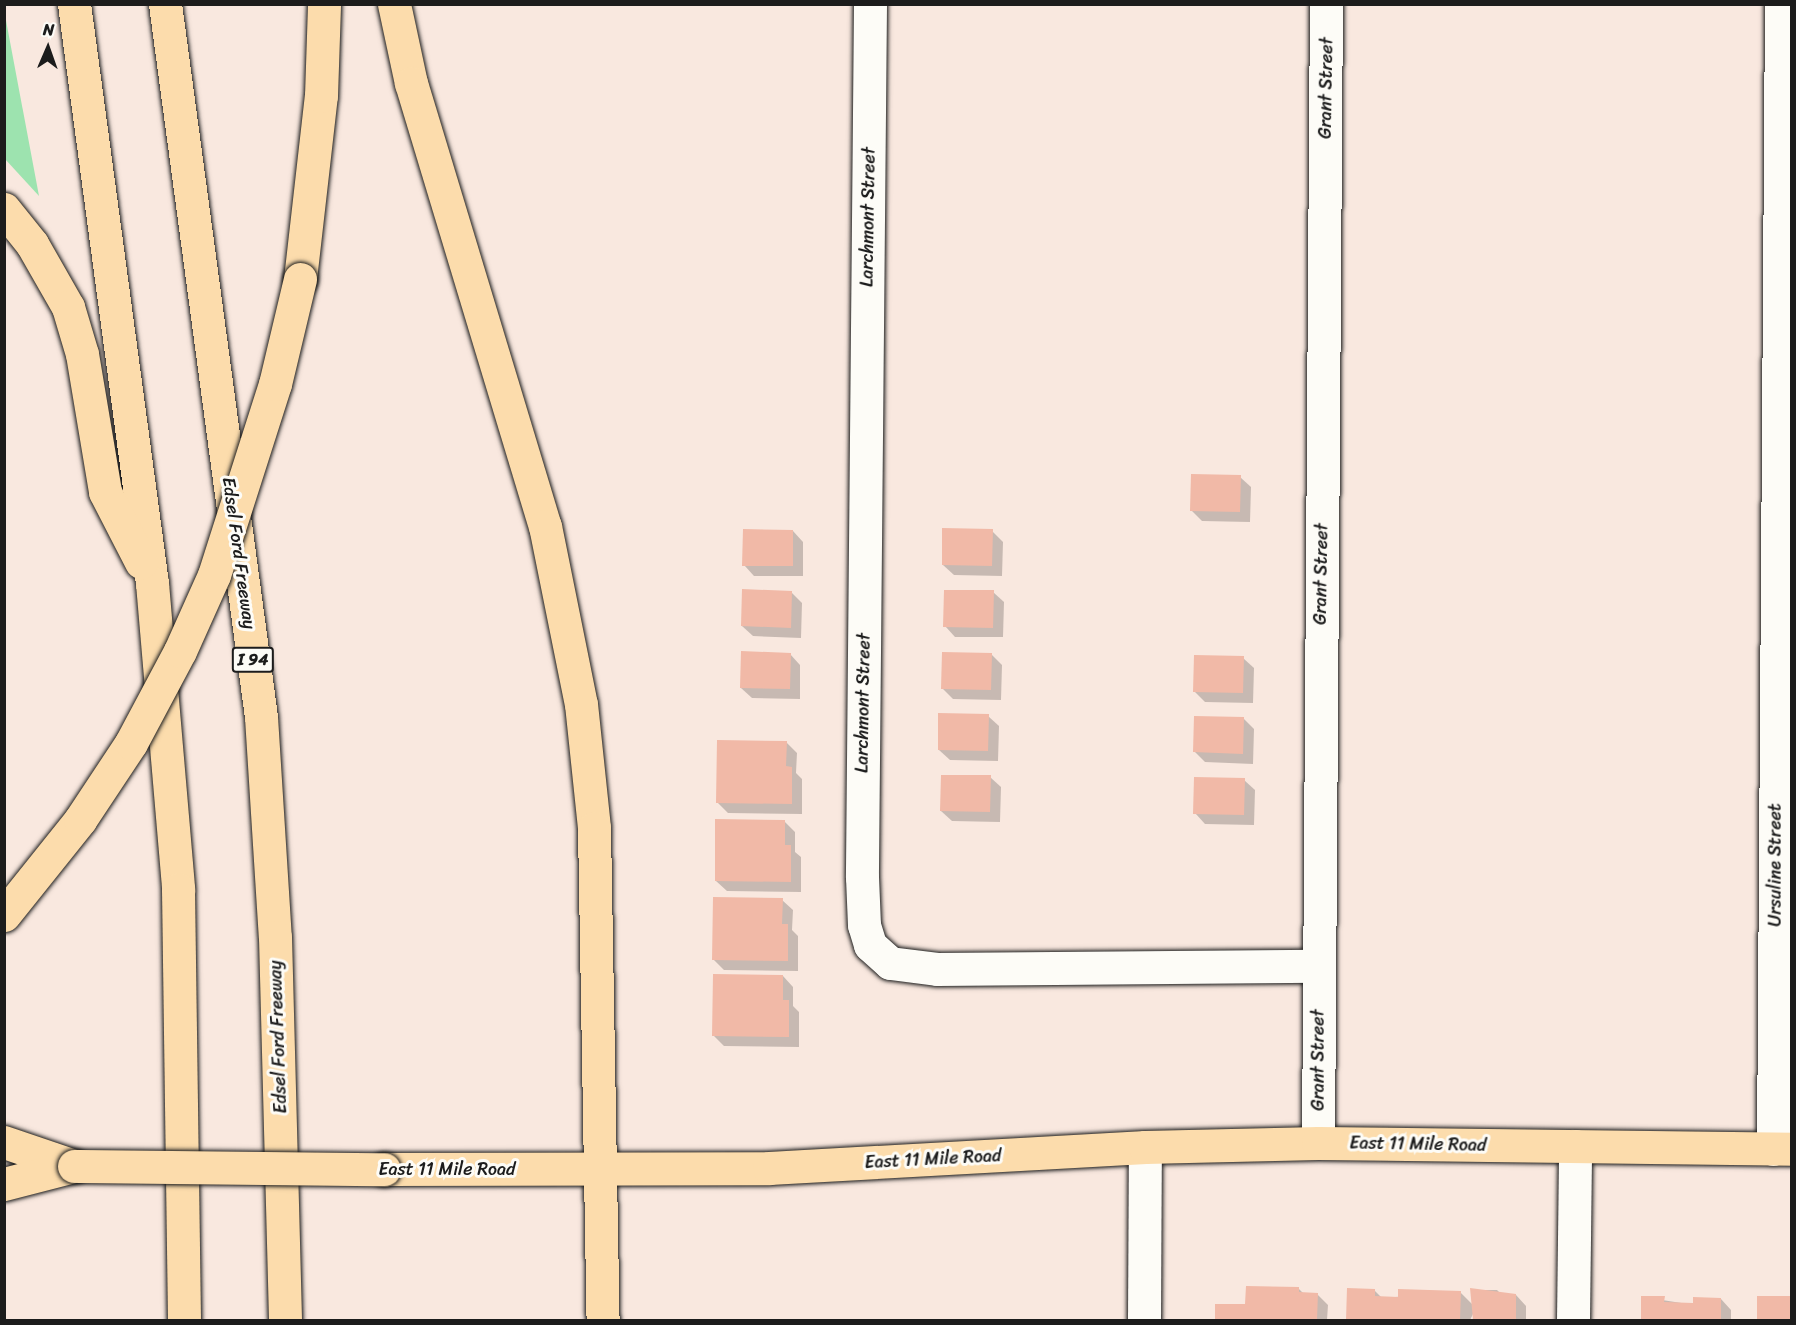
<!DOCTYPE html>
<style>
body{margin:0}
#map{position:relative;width:1796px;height:1325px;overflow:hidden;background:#f9e8df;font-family:Sriracha,sans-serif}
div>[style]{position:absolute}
.green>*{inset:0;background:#9de3af}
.shadow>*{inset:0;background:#0003}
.building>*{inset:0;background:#f1b9a7}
.roads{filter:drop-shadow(0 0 2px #1c1c1c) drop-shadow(0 0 2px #1c1c1c)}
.minor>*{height:33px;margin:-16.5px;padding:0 16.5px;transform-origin:16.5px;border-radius:16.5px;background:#fdfcf7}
.major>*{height:33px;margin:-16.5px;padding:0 16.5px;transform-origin:16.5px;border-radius:16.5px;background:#fcdcac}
.highway>*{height:33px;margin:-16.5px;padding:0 16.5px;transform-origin:16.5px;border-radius:16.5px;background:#fcdcac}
.bridges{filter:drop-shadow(0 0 2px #1c1c1c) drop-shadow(0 0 2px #1c1c1c)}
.major-bridge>*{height:33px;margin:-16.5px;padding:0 16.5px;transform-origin:16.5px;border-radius:16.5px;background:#fcdcac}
.highway-bridge>*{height:33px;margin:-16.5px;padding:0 16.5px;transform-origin:16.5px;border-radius:16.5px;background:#fcdcac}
span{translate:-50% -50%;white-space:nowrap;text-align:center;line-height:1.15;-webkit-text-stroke:6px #fdfcf7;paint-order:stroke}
.shield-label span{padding:2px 4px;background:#fdfcf7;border:2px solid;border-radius:4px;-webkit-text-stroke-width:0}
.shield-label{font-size:16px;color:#1c1c1c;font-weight:700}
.street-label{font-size:18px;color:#1c1c1c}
.frame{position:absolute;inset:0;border:6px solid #1c1c1c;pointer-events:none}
.north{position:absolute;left:18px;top:18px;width:60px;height:60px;-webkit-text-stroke:4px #fdfcf7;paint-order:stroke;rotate:2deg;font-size:16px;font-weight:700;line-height:24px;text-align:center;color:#1c1c1c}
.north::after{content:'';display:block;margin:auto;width:21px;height:27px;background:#1c1c1c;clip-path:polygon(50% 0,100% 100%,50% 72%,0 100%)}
</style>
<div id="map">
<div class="green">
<i style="clip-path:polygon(4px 15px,5px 15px,39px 196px,5px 159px)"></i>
</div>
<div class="shadow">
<i style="clip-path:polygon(1240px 477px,1251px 487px,1250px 522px,1202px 521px,1192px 511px)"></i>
<i style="clip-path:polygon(793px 531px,803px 542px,803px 576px,754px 576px,744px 565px)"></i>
<i style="clip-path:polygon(992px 531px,1003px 542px,1002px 576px,954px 575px,943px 565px)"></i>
<i style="clip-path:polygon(791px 592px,802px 603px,801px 638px,753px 636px,742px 626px)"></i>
<i style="clip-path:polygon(993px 592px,1004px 602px,1003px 637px,955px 637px,945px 626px)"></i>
<i style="clip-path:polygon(790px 654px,800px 665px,800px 699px,752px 698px,741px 688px)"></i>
<i style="clip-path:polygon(991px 654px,1002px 665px,1001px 700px,953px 699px,942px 688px)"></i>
<i style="clip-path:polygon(1243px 658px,1254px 668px,1253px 703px,1205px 702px,1194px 691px)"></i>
<i style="clip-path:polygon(988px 716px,999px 726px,998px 761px,950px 760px,939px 750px)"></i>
<i style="clip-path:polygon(1243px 718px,1254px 729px,1253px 764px,1205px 762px,1195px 752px)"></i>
<i style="clip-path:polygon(786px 742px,797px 753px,796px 773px,802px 779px,802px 814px,728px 813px,717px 802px)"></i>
<i style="clip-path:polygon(990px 777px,1001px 787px,1000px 822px,952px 821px,941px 811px)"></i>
<i style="clip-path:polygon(1244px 780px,1255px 790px,1254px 825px,1205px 824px,1195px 813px)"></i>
<i style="clip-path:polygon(784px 821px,795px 832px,795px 852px,801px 857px,801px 892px,727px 891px,716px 881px)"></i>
<i style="clip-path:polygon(782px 900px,793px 910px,792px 930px,798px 936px,798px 971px,724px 970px,713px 959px)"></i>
<i style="clip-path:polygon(783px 976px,793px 987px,793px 1006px,799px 1012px,799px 1047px,724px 1046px,714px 1036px)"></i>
<i style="clip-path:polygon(1298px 1288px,1304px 1294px,1317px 1294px,1328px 1305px,1327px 1320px,1216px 1320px,1217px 1305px,1247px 1306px)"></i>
<i style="clip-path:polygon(1348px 1290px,1374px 1290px,1382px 1298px,1460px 1292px,1472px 1304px,1472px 1290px,1497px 1290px,1502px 1295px,1516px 1295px,1526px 1306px,1526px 1320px,1473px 1320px,1473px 1314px,1470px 1320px,1348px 1320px)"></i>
<i style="clip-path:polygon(1643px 1297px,1694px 1305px,1721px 1299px,1731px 1310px,1731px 1320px,1642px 1320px)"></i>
</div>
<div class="building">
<i style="clip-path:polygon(1191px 474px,1241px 475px,1240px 512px,1190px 511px)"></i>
<i style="clip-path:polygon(942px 528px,993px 529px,992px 566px,942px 565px)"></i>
<i style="clip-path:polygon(743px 529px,793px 530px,793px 566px,742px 566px)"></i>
<i style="clip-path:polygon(742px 589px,792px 591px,791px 628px,741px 626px)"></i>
<i style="clip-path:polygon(944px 590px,994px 590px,993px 628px,943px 627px)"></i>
<i style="clip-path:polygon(741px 651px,791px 653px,790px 689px,740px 688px)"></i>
<i style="clip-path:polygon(942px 652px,992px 653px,991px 690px,941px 689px)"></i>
<i style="clip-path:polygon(1194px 655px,1244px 656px,1243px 693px,1193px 692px)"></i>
<i style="clip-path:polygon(938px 713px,989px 714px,988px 751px,938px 750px)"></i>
<i style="clip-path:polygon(1194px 716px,1244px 717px,1243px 754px,1193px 752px)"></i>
<i style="clip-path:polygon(717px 740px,787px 741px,786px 766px,792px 767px,792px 804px,716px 803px)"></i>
<i style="clip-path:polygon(941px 775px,991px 775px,990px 812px,940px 811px)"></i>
<i style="clip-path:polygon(1194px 777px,1245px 778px,1244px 815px,1193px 814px)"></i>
<i style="clip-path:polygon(715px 819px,785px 820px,785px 845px,791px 845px,791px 882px,715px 881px)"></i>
<i style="clip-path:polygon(713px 897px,783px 898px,782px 924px,788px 924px,788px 961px,712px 960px)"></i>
<i style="clip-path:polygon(713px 974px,783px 975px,783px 1000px,789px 1000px,789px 1037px,712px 1036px)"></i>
<i style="clip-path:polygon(1246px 1286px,1299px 1287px,1299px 1292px,1318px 1293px,1317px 1320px,1215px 1320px,1215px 1304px,1245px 1304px)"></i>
<i style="clip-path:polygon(1347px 1288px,1375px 1289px,1375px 1296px,1398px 1297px,1398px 1289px,1461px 1291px,1460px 1320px,1346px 1320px)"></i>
<i style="clip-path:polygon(1470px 1288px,1516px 1294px,1516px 1320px,1473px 1320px)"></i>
<i style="clip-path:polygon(1641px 1296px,1665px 1296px,1664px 1302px,1693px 1303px,1693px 1297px,1721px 1298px,1721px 1320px,1641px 1320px)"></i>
<i style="clip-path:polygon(1757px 1296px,1792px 1296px,1792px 1320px,1757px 1320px)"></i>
</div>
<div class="roads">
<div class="minor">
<i style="left:870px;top:4px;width:873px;rotate:90.53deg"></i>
<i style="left:862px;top:877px;width:48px;rotate:87.6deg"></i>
<i style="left:864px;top:925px;width:21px;rotate:73deg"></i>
<i style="left:870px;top:945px;width:27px;rotate:42deg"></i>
<i style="left:890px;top:963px;width:47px;rotate:7.3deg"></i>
<i style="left:937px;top:969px;width:381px;rotate:-0.5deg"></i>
<i style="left:1318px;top:1143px;width:1139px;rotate:-89.6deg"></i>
<i style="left:1773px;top:1149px;width:1145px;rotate:-89.6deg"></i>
<i style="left:1144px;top:1320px;width:173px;rotate:-89.7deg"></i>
<i style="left:1573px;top:1320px;width:174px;rotate:-89.3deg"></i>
</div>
<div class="major">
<i style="left:4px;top:1142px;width:74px;rotate:18.9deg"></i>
<i style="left:384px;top:1169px;width:385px;rotate:-0.1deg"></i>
<i style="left:769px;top:1168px;width:377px;rotate:-3.2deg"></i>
<i style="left:1145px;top:1147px;width:173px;rotate:-1.3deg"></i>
<i style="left:1318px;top:1143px;width:474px;rotate:0.7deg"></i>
<i style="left:4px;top:1184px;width:72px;rotate:-14.4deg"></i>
</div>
<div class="highway">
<i style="left:74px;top:4px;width:584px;rotate:82.33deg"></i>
<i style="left:152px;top:583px;width:307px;rotate:85.1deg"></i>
<i style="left:178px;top:889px;width:431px;rotate:89.2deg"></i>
<i style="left:165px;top:4px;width:719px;rotate:82.33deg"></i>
<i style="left:261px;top:717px;width:220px;rotate:86.4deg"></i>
<i style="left:275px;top:937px;width:383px;rotate:88.5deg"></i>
<i style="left:394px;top:4px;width:81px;rotate:77.9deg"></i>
<i style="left:411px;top:83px;width:463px;rotate:73.2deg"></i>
<i style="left:545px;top:526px;width:182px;rotate:78.6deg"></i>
<i style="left:581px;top:704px;width:125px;rotate:84deg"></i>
<i style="left:594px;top:828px;width:492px;rotate:89deg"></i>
<i style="left:4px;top:209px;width:45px;rotate:51.3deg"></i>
<i style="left:32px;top:244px;width:73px;rotate:60.3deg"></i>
<i style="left:68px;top:307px;width:49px;rotate:73.4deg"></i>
<i style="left:82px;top:354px;width:140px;rotate:80.5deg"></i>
<i style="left:105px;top:492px;width:79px;rotate:62.8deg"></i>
<i style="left:300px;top:279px;width:184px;rotate:-83.5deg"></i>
<i style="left:321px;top:96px;width:92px;rotate:-88.1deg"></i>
</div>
</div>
<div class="bridges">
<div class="major-bridge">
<i style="left:74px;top:1166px;width:310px;rotate:0.6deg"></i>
</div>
<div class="highway-bridge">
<i style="left:4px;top:915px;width:122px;rotate:-51.3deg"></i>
<i style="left:80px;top:820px;width:92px;rotate:-56.5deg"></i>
<i style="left:131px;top:743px;width:104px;rotate:-62deg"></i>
<i style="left:180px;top:651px;width:83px;rotate:-65.9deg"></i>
<i style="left:214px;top:575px;width:201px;rotate:-72.3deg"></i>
<i style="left:275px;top:384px;width:108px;rotate:-76.6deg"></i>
</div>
</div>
<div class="shield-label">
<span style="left:253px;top:660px">I 94</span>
</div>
<div class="street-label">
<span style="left:1326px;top:88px;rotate:-89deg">Grant Street</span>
<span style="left:868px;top:217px;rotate:-89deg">Larchmont Street</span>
<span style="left:239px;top:553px;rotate:82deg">Edsel Ford Freeway</span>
<span style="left:1321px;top:574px;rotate:-89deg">Grant Street</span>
<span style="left:863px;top:703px;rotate:-89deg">Larchmont Street</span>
<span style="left:1775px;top:865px;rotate:-90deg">Ursuline Street</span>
<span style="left:278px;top:1037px;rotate:-92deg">Edsel Ford Freeway</span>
<span style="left:1318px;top:1060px;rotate:-90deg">Grant Street</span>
<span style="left:1418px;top:1144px;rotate:1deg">East 11 Mile Road</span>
<span style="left:933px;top:1159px;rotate:-3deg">East 11 Mile Road</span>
<span style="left:447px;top:1169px">East 11 Mile Road</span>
</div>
<div class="frame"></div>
<div class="north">N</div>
</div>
